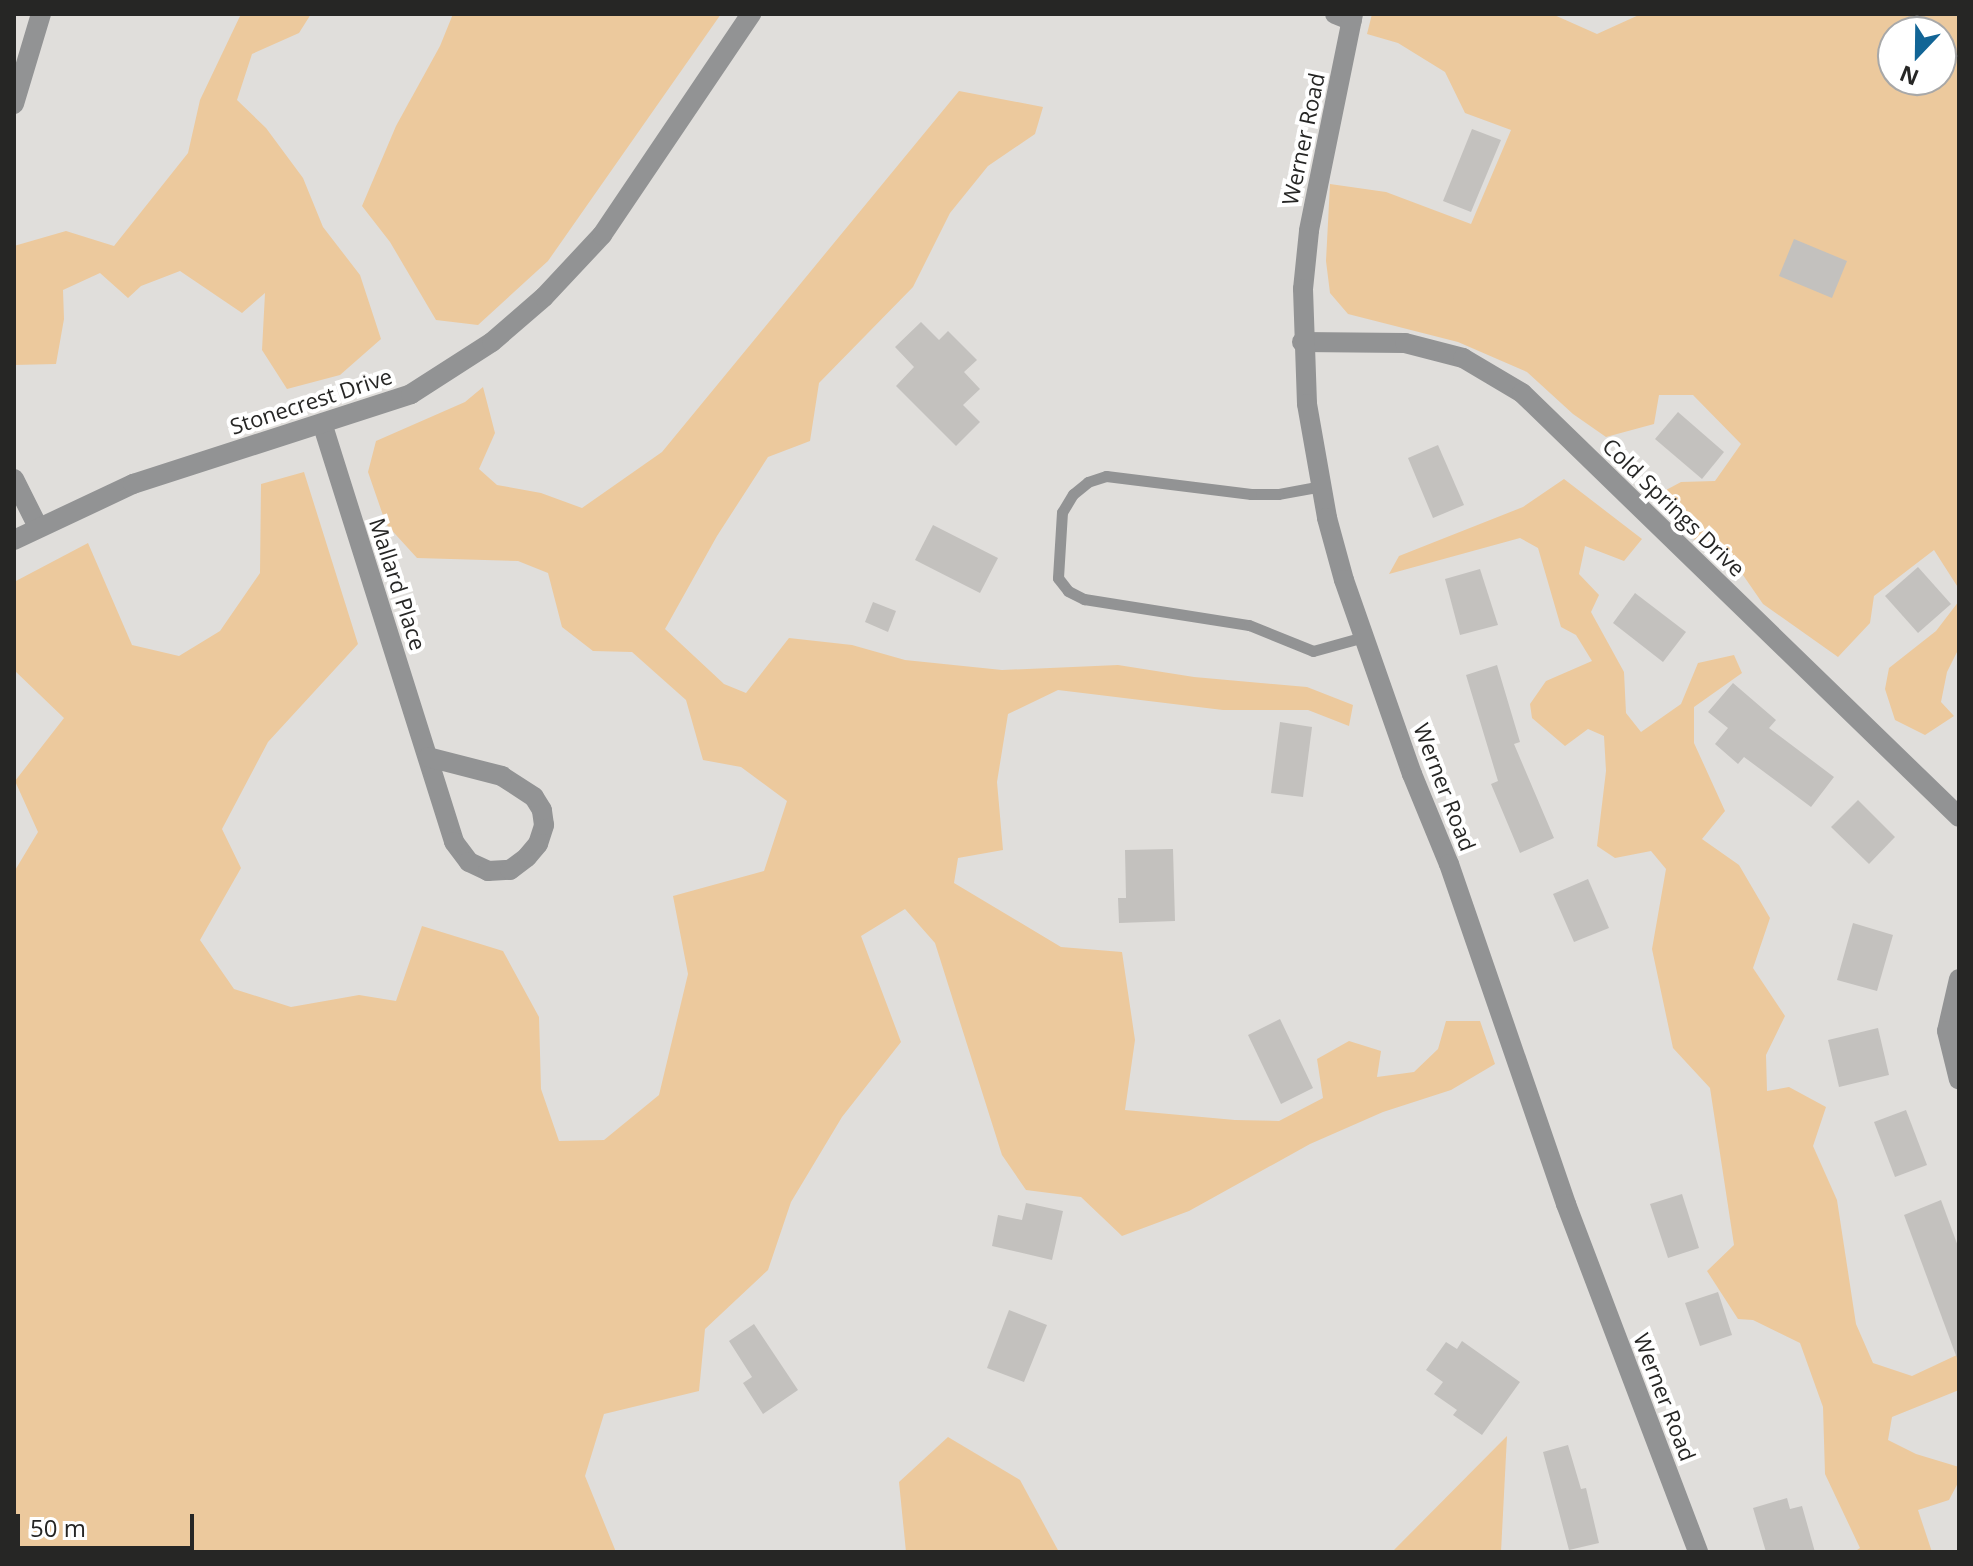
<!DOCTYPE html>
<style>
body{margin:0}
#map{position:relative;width:1973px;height:1566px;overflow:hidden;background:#e0dedb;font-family:"Open Sans",sans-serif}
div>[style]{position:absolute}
.green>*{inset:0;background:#ecc99d}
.building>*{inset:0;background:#c3c1be}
.service>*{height:11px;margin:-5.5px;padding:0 5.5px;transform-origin:5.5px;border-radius:5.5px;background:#929394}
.minor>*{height:20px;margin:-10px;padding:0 10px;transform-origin:10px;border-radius:10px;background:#929394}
.tertiary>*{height:20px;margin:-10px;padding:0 10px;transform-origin:10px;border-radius:10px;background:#929394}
span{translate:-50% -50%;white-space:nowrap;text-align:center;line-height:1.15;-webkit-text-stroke:8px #fff;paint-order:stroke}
.street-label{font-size:22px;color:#262625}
.frame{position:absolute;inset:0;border:16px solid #262625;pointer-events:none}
.north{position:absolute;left:1877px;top:16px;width:80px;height:80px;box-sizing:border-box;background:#fff;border:2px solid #a8a8a8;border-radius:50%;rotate:202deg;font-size:22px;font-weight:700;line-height:32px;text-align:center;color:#262625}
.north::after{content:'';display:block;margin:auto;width:28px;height:36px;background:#126596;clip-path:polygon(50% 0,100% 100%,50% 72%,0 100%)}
.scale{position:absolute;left:16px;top:1514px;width:178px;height:36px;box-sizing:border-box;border:4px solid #262625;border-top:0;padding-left:10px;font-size:24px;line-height:28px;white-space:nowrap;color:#262625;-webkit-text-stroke:6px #fff;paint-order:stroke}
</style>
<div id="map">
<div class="green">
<i style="clip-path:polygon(241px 14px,311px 14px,299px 33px,252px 54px,237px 100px,266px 128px,303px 178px,323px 227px,360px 275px,381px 339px,340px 375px,287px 389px,262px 350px,265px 293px,242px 313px,180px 271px,141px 286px,128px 298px,100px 273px,63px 290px,64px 319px,56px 364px,14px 365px,14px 246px,66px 231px,114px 246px,188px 153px,200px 100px)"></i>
<i style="clip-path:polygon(453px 14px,721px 14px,548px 261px,478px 325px,436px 320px,390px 242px,362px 206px,396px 126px,440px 46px)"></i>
<i style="clip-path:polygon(evenodd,1372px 14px,1552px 14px,1597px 34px,1641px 14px,1959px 14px,1959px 589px,1934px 550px,1874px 596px,1870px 623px,1838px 657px,1763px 604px,1734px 562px,1683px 533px,1653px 497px,1681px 482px,1715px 481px,1741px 444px,1693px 395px,1659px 395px,1654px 424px,1606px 437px,1573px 414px,1527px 372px,1458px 342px,1348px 314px,1330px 293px,1326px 261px,1330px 184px,1386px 192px,1471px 224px,1511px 130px,1465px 113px,1445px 72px,1398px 43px,1367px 34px,1372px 14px,1893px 32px,1941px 32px,1941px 80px,1893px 80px,1893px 32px)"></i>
<i style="clip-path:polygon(959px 91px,1043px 107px,1035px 134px,988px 166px,950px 213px,913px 287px,819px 383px,810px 441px,768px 457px,717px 536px,665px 629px,724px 684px,746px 693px,789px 638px,852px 645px,905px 660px,1002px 670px,1118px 665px,1194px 677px,1307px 687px,1353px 705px,1349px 726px,1308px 710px,1223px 710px,1058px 690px,1008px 714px,997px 782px,1003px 850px,958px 858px,954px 883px,1061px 947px,1122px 952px,1135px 1040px,1125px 1110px,1235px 1120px,1279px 1121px,1323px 1098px,1317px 1059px,1349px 1041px,1381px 1051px,1377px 1077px,1414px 1072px,1438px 1049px,1446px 1021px,1480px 1021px,1495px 1064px,1451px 1090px,1383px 1112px,1310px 1144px,1189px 1211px,1122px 1236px,1081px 1197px,1026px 1190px,1002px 1155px,935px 943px,905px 909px,861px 936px,901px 1042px,842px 1117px,791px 1202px,768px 1270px,705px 1329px,699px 1391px,604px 1414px,585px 1476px,616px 1552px,14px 1552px,14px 872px,38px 832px,15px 781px,64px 718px,14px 670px,14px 582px,88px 543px,132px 645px,179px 656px,220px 631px,260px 573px,261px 484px,304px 472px,358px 644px,268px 742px,222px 829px,241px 868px,200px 940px,234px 989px,291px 1007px,359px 995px,396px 1001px,422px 926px,503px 951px,539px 1017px,541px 1089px,559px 1141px,604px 1140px,659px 1095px,688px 974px,673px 896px,764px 871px,787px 801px,741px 767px,703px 760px,686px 700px,632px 652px,593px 651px,562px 627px,548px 573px,518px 561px,417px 558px,386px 524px,368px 472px,376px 441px,465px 402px,483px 387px,495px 433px,479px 469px,497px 485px,541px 493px,582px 508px,662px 452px)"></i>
<i style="clip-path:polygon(1564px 479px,1642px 539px,1624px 561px,1585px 546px,1579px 574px,1599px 595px,1591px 612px,1624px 672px,1626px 713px,1641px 732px,1681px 704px,1698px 663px,1734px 655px,1742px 673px,1694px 707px,1694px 743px,1725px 811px,1702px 839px,1739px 865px,1770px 918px,1753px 968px,1785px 1016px,1766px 1055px,1767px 1091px,1789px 1087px,1826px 1107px,1813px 1146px,1837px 1200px,1856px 1324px,1873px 1363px,1912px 1376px,1959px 1354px,1959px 1390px,1892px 1417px,1888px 1440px,1916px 1454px,1959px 1467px,1959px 1481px,1949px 1500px,1918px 1510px,1932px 1552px,1854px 1552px,1860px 1548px,1825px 1474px,1823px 1407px,1800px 1343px,1753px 1320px,1738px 1319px,1707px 1271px,1734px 1245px,1710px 1088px,1673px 1048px,1652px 949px,1666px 869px,1651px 851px,1615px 858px,1597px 846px,1606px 771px,1604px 736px,1588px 729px,1565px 746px,1532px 718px,1530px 704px,1546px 681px,1592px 661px,1576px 635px,1561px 627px,1538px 548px,1520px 538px,1389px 574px,1399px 556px,1523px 507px)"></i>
<i style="clip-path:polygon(1959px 601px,1959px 648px,1947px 672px,1941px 702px,1954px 716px,1925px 735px,1895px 720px,1885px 689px,1889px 668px,1936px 631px)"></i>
<i style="clip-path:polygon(1507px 1436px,1501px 1552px,1392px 1552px)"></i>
<i style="clip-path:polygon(948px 1437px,1020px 1480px,1059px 1552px,906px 1552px,899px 1482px)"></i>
</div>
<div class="building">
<i style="clip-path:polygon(1472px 129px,1501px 140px,1471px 212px,1443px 201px)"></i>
<i style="clip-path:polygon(1794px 239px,1847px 261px,1832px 298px,1779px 276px)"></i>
<i style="clip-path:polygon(921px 322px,939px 340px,948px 331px,977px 360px,964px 372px,980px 389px,963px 405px,980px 422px,956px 446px,896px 386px,914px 367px,895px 347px)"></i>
<i style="clip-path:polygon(1678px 412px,1724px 452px,1702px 479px,1655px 439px)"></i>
<i style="clip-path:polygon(1438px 445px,1464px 505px,1433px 518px,1408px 458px)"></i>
<i style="clip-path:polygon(933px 525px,998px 558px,980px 593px,915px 560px)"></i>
<i style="clip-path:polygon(1918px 567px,1951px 604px,1918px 633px,1885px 596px)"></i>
<i style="clip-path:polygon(1480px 569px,1498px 625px,1460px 635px,1445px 579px)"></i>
<i style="clip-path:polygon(1635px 593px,1686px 632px,1663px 662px,1613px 623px)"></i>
<i style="clip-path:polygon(873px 602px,896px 611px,888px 632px,865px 622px)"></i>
<i style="clip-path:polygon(1497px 665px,1520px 742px,1514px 744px,1554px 838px,1520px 853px,1491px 784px,1498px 781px,1466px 675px)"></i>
<i style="clip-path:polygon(1733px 683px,1776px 720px,1769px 728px,1834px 777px,1811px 807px,1744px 757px,1738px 764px,1715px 744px,1728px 728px,1708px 712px)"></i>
<i style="clip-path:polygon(1280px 722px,1312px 727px,1303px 797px,1271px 793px)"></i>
<i style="clip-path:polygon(1858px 800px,1895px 837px,1869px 864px,1831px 827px)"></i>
<i style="clip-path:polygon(1173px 849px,1175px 921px,1119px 923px,1118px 898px,1126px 898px,1125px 850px)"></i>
<i style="clip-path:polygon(1588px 879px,1609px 928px,1574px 942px,1553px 894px)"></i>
<i style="clip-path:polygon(1853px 923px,1893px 935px,1877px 991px,1837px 980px)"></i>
<i style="clip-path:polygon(1280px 1019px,1313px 1088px,1281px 1104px,1248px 1035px)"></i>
<i style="clip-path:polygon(1878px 1028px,1889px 1075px,1839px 1087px,1828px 1040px)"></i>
<i style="clip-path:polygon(1906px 1110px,1927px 1165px,1895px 1177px,1874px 1122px)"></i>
<i style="clip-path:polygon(1682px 1194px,1699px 1248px,1668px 1258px,1650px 1204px)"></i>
<i style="clip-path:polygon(1941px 1200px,1959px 1249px,1958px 1361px,1904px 1215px)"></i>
<i style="clip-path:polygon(1026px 1203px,1063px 1211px,1052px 1260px,992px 1246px,998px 1215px,1022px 1220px)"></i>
<i style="clip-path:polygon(1718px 1292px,1732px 1335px,1700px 1346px,1685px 1303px)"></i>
<i style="clip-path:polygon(1009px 1310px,1047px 1325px,1024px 1382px,987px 1368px)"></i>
<i style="clip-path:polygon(754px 1324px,798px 1390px,763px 1414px,743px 1383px,752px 1377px,729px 1341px)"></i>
<i style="clip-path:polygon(1462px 1341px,1520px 1382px,1482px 1435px,1453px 1415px,1457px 1410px,1434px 1394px,1443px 1382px,1426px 1370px,1446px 1342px,1457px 1349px)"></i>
<i style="clip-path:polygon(1568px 1445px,1581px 1489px,1586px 1488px,1599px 1543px,1569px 1550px,1543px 1452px)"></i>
<i style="clip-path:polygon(1787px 1498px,1790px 1509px,1802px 1506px,1815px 1552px,1766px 1552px,1753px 1508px)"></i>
</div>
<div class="service">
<i style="left:1322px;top:486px;width:45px;rotate:169.7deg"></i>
<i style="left:1278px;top:494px;width:27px;rotate:180deg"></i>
<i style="left:1251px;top:494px;width:146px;rotate:-172.9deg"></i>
<i style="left:1106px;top:476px;width:19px;rotate:162deg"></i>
<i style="left:1088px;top:482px;width:19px;rotate:141deg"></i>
<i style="left:1073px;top:494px;width:21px;rotate:121deg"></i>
<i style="left:1062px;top:512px;width:66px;rotate:93.5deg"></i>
<i style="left:1058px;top:578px;width:16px;rotate:52deg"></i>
<i style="left:1068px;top:591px;width:18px;rotate:27deg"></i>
<i style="left:1084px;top:599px;width:167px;rotate:9deg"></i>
<i style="left:1249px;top:625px;width:69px;rotate:22.1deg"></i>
<i style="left:1313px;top:651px;width:53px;rotate:-15.4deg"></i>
</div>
<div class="minor">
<i style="left:1335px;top:14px;width:18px;rotate:22deg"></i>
<i style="left:14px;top:104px;width:94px;rotate:-73.3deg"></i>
<i style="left:1302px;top:342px;width:103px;rotate:0.6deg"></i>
<i style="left:1405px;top:343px;width:60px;rotate:14.5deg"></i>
<i style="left:1463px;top:358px;width:69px;rotate:30.7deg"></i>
<i style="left:1522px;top:393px;width:609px;rotate:44.13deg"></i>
<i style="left:323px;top:426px;width:436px;rotate:72.5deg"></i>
<i style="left:454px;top:842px;width:25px;rotate:53deg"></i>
<i style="left:469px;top:862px;width:21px;rotate:25deg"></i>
<i style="left:488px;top:871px;width:22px;rotate:-3deg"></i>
<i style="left:510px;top:870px;width:21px;rotate:-37deg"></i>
<i style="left:527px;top:857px;width:17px;rotate:-50deg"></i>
<i style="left:538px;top:844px;width:20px;rotate:-72deg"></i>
<i style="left:544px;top:825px;width:15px;rotate:-98deg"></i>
<i style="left:542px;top:810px;width:15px;rotate:-122deg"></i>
<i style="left:534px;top:797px;width:38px;rotate:-147deg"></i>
<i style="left:502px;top:776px;width:76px;rotate:-165.6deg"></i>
<i style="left:14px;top:479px;width:54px;rotate:63.4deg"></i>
<i style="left:14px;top:540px;width:132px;rotate:-25.2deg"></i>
<i style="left:133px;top:484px;width:292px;rotate:-17.9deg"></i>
<i style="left:411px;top:394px;width:96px;rotate:-32.7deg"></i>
<i style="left:492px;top:342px;width:69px;rotate:-40.9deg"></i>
<i style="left:544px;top:297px;width:85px;rotate:-46.9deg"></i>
<i style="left:602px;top:235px;width:267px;rotate:-56deg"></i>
<i style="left:1959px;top:979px;width:53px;rotate:103deg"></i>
<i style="left:1947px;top:1031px;width:50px;rotate:76.2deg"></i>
</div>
<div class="tertiary">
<i style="left:1353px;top:14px;width:221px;rotate:101.5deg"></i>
<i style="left:1309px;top:231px;width:58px;rotate:95.9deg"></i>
<i style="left:1303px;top:289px;width:115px;rotate:88deg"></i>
<i style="left:1307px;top:404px;width:116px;rotate:80deg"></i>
<i style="left:1327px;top:518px;width:64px;rotate:74.7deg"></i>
<i style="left:1344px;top:580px;width:206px;rotate:70.7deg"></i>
<i style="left:1412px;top:774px;width:97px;rotate:67.7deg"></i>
<i style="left:1449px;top:864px;width:360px;rotate:71deg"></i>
<i style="left:1566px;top:1204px;width:372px;rotate:69.2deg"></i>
</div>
<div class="street-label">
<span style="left:1303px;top:139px;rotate:-78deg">Werner Road</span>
<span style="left:311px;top:401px;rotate:-18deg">Stonecrest Drive</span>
<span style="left:1674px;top:507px;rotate:44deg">Cold Springs Drive</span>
<span style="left:398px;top:584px;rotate:72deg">Mallard Place</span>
<span style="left:1445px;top:787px;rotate:69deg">Werner Road</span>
<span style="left:1665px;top:1397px;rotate:69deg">Werner Road</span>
</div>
<div class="frame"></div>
<div class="north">N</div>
<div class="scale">50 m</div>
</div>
